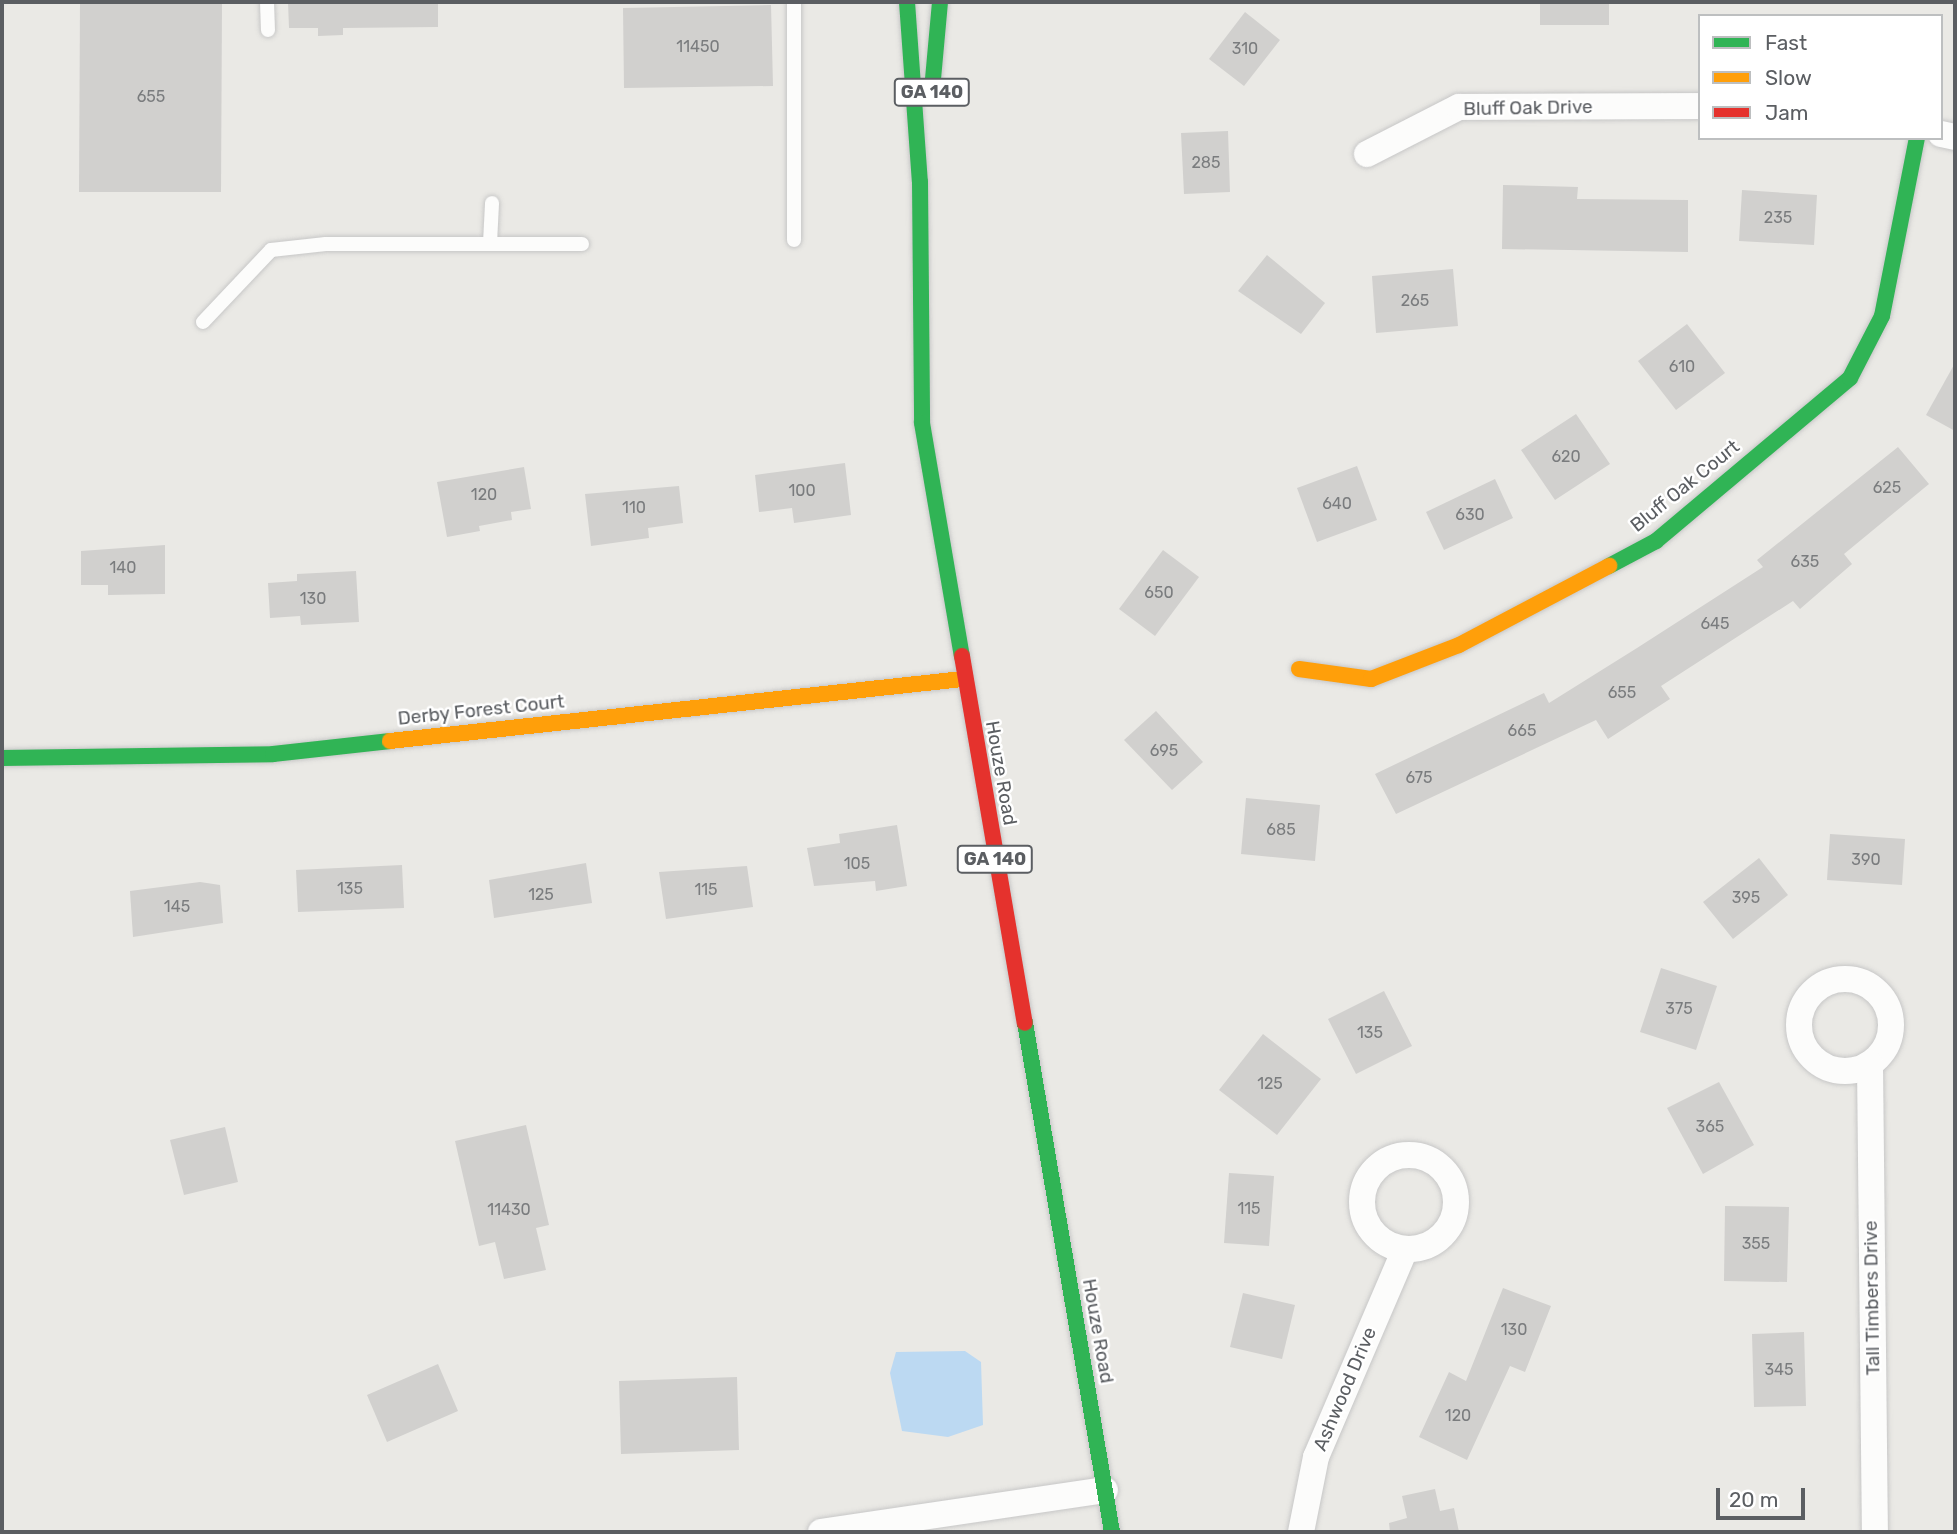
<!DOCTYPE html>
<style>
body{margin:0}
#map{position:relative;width:1957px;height:1534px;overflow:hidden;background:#eae9e5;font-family:Rubik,sans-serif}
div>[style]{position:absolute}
.water>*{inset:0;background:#bcd9f2}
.building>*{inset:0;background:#d1d0ce}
.roads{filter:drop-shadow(0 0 2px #c7c7c7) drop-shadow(0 0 2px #c7c7c7)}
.lane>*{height:14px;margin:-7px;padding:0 7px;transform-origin:7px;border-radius:7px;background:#fcfcfb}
.street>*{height:26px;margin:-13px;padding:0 13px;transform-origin:13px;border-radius:13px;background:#fcfcfb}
.street>.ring{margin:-13px;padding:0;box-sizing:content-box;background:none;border:26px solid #fcfcfb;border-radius:50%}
.fast>*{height:16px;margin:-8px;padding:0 8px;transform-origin:8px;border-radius:8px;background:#30b455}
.slow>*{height:16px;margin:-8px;padding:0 8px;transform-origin:8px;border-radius:8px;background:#ff9f0a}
.jam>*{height:16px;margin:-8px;padding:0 8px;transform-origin:8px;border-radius:8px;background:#e5322d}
span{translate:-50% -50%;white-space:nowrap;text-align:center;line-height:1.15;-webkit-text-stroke:5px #fff;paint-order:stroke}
.number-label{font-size:16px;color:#7a7c7e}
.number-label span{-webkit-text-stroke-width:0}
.shield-label span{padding:2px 5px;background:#fff;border:2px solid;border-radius:5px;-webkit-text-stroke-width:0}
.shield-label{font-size:18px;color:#5b5e62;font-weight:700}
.street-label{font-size:19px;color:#5b5e62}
.frame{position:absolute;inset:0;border:4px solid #5b5e62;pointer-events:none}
.legend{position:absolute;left:1698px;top:14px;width:245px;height:126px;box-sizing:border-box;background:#fff;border:2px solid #bdbfc0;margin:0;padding:9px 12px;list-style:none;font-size:21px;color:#5b5e62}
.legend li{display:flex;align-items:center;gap:14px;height:35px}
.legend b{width:35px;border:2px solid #bdbfc0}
.scale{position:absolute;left:1716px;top:1488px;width:89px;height:32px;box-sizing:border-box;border:4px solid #5b5e62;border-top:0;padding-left:9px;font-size:21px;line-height:24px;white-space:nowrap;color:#5b5e62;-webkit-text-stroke:5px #fff;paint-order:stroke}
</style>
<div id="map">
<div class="water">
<i style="clip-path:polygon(965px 1351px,981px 1362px,983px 1425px,948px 1437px,902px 1431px,890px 1373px,896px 1352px)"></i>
</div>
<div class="building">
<i style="clip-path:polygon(80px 2px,222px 2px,221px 192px,79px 192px)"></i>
<i style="clip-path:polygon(288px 2px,438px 2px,438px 27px,343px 28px,343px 35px,318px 36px,318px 28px,289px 28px)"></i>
<i style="clip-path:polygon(1540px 2px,1609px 2px,1609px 25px,1540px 25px)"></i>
<i style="clip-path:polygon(771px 5px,773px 86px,624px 88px,623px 8px)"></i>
<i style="clip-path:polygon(1245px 12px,1280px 40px,1244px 86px,1209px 59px)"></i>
<i style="clip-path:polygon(1228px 131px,1230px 192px,1184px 194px,1181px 133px)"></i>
<i style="clip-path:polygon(1503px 185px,1578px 187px,1577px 199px,1688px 200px,1688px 252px,1502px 249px)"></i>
<i style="clip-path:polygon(1742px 190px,1817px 195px,1814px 245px,1739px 241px)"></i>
<i style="clip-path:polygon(1267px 255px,1325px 303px,1301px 334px,1238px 291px)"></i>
<i style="clip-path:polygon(1453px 269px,1458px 326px,1376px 333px,1372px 276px)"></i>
<i style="clip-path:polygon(1687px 324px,1725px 373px,1676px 410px,1638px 361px)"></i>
<i style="clip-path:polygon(1955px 363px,1955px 431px,1926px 415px)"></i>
<i style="clip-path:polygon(1576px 414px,1610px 464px,1555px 500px,1521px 450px)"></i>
<i style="clip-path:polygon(1898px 447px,1929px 484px,1844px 554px,1852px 564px,1800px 609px,1793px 601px,1661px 686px,1670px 699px,1608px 739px,1596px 720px,1396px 814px,1375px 774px,1544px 693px,1549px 703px,1637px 648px,1763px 567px,1757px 560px)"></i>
<i style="clip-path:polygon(845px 463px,851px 515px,794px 523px,792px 508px,759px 512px,755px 475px)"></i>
<i style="clip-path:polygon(1357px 466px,1377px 520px,1317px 542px,1297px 488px)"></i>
<i style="clip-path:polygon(524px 467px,531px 509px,511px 512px,512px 520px,479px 526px,480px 531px,447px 537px,437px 482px)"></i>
<i style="clip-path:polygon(1495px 479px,1513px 518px,1444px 550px,1426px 512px)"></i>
<i style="clip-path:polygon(679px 486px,683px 523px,648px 528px,649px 538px,591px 546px,585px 494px)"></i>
<i style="clip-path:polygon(165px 545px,165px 594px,108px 595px,108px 585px,81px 585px,81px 551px)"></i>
<i style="clip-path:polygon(1163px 550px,1199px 577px,1155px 636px,1119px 609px)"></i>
<i style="clip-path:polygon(356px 571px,359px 622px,301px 625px,300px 616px,270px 618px,268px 583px,297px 581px,297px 574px)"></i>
<i style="clip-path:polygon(1156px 711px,1203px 762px,1172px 790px,1124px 740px)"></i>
<i style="clip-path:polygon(1246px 798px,1320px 805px,1315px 861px,1241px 854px)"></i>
<i style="clip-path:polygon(897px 825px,907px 886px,876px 891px,875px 881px,814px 886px,807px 848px,840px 843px,839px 834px)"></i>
<i style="clip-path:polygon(1830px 834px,1905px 839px,1902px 885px,1827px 880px)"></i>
<i style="clip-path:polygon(1759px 858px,1788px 895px,1733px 939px,1703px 902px)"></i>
<i style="clip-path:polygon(586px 863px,592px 903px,494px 918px,489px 880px)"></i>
<i style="clip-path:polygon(402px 865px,404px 908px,298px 912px,296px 870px)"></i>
<i style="clip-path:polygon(747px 866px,753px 907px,666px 919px,659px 872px)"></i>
<i style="clip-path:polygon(200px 882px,220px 885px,223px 923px,133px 937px,130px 891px)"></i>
<i style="clip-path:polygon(1661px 968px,1717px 986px,1696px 1050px,1640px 1032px)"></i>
<i style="clip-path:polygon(1384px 991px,1412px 1046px,1356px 1074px,1328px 1019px)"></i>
<i style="clip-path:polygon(1263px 1034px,1321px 1079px,1277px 1135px,1219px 1090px)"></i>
<i style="clip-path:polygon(1719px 1082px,1754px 1145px,1703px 1174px,1667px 1108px)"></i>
<i style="clip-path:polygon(526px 1125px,549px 1225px,536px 1228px,546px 1270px,504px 1279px,495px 1242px,479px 1246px,455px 1141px)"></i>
<i style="clip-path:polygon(225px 1127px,238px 1182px,184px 1195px,170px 1140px)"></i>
<i style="clip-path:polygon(1229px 1173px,1274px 1176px,1269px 1246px,1224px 1243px)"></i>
<i style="clip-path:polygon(1725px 1206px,1789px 1207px,1787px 1282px,1724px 1281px)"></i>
<i style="clip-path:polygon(1503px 1288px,1551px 1306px,1525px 1372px,1510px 1366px,1467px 1460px,1419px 1437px,1449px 1372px,1466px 1381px)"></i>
<i style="clip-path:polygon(1243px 1293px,1295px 1305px,1282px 1359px,1230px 1347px)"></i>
<i style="clip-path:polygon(1804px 1332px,1806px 1406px,1754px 1407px,1752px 1334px)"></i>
<i style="clip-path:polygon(438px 1364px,458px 1411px,387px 1442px,367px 1395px)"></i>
<i style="clip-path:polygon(737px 1377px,739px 1450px,621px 1454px,619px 1381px)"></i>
<i style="clip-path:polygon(1435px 1489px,1440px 1511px,1454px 1508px,1459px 1532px,1390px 1532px,1389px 1523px,1407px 1518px,1402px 1496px)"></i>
</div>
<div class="roads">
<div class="lane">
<i style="left:267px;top:2px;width:28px;rotate:88deg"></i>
<i style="left:794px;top:240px;width:238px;rotate:-90deg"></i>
<i style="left:490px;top:243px;width:40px;rotate:-87.1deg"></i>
<i style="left:203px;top:322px;width:99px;rotate:-46.6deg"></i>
<i style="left:271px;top:250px;width:55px;rotate:-6.2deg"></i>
<i style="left:326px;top:244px;width:256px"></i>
</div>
<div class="street">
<i style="left:1941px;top:134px;width:14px;rotate:12deg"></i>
<i style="left:1367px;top:154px;width:103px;rotate:-27.1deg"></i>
<i style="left:1459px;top:107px;width:241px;rotate:-0.2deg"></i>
<i class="ring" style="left:1799px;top:979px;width:66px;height:66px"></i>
<i style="left:1870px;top:1064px;width:468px;rotate:89.4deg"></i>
<i class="ring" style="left:1362px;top:1155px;width:68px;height:68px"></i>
<i style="left:821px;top:1532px;width:287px;rotate:-8.4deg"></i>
<i style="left:1301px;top:1532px;width:76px;rotate:-78.7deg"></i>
<i style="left:1316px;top:1457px;width:226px;rotate:-66.8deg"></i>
</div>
<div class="fast">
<i style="left:907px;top:2px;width:180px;rotate:85.9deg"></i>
<i style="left:920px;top:182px;width:241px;rotate:89.5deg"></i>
<i style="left:922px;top:423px;width:236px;rotate:80.3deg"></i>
<i style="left:932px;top:90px;width:88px;rotate:-84.8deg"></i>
<i style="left:1609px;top:566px;width:53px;rotate:-28deg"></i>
<i style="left:1656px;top:541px;width:253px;rotate:-40deg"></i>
<i style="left:1850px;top:378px;width:70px;rotate:-62.7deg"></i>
<i style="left:1882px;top:316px;width:181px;rotate:-78.9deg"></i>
<i style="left:2px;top:758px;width:271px;rotate:-0.8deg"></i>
<i style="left:273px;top:754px;width:118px;rotate:-6.3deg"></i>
<i style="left:1025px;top:1023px;width:516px;rotate:80.3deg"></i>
</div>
<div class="slow">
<i style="left:1299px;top:669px;width:73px;rotate:7.9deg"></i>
<i style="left:1371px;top:679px;width:94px;rotate:-21.1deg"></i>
<i style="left:1459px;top:645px;width:170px;rotate:-27.8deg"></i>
<i style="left:390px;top:741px;width:576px;rotate:-6.18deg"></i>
</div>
<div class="jam">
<i style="left:962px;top:656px;width:372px;rotate:80.3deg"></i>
</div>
</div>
<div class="number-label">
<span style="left:698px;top:47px">11450</span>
<span style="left:1245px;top:49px">310</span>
<span style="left:151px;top:97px">655</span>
<span style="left:1206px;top:163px">285</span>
<span style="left:1778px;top:218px">235</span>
<span style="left:1415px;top:301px">265</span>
<span style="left:1682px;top:367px">610</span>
<span style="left:1566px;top:457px">620</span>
<span style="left:1887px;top:488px">625</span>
<span style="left:802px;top:491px">100</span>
<span style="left:484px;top:495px">120</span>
<span style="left:1337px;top:504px">640</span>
<span style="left:634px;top:508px">110</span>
<span style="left:1470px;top:515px">630</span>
<span style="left:1805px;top:562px">635</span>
<span style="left:123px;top:568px">140</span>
<span style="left:1159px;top:593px">650</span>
<span style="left:313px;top:599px">130</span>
<span style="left:1715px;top:624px">645</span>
<span style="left:1622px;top:693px">655</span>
<span style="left:1522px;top:731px">665</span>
<span style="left:1164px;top:751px">695</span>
<span style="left:1419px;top:778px">675</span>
<span style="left:1281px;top:830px">685</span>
<span style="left:1866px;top:860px">390</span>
<span style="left:857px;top:864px">105</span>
<span style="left:350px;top:889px">135</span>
<span style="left:706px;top:890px">115</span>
<span style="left:541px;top:895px">125</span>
<span style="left:1746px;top:898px">395</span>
<span style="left:177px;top:907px">145</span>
<span style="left:1679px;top:1009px">375</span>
<span style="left:1370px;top:1033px">135</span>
<span style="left:1270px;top:1084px">125</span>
<span style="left:1710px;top:1127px">365</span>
<span style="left:1249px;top:1209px">115</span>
<span style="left:509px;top:1210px">11430</span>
<span style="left:1756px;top:1244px">355</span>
<span style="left:1514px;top:1330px">130</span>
<span style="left:1779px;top:1370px">345</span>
<span style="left:1458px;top:1416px">120</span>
</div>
<div class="shield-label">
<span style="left:932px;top:92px">GA 140</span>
<span style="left:995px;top:859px">GA 140</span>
</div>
<div class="street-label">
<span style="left:1528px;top:108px;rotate:-1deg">Bluff Oak Drive</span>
<span style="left:1685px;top:486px;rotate:-39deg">Bluff Oak Court</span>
<span style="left:481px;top:710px;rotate:-6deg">Derby Forest Court</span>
<span style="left:1001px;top:773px;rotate:80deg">Houze Road</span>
<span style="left:1872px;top:1298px;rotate:-91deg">Tall Timbers Drive</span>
<span style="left:1098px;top:1331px;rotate:80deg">Houze Road</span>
<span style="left:1345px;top:1389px;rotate:-67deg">Ashwood Drive</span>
</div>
<div class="frame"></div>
<ul class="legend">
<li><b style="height:9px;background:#30b455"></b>Fast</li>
<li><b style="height:9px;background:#ff9f0a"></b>Slow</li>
<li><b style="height:9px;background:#e5322d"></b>Jam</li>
</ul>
<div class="scale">20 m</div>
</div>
